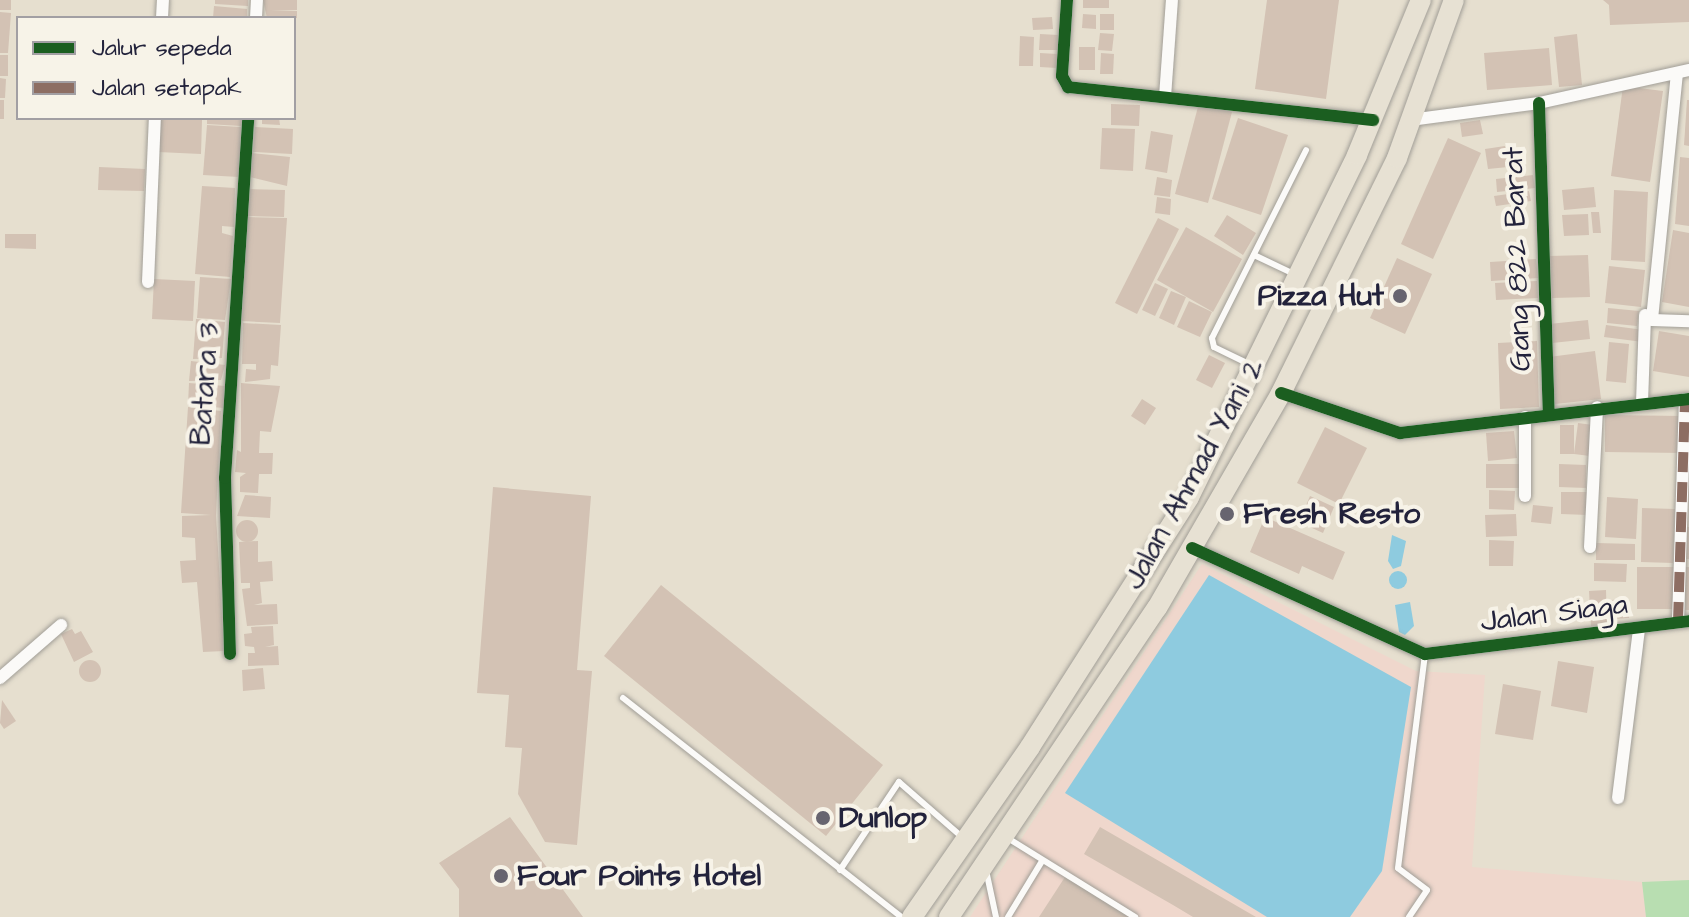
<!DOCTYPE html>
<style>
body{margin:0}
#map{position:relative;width:1689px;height:917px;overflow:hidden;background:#e6dfcf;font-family:"Architects Daughter",sans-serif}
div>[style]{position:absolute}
.built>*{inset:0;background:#efd7cc}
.green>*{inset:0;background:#b8deb1}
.water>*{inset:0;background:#8ecbdf}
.round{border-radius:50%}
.building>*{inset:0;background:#d3c2b4}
.roads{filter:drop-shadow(0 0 2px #a19e97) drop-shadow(0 0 2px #a19e97)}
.service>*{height:6px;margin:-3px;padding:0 3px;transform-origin:3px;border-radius:3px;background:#fbfaf8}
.minor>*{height:12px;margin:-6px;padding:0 6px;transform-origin:6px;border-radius:6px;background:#fbfaf8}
.trunk>*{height:20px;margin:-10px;padding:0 10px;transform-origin:10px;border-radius:10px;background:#e7e1d3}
.quiet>*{height:10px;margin-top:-5px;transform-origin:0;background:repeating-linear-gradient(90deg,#8d6e63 0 20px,transparent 0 30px)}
.cycleway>*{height:12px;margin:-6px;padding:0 6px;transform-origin:6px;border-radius:6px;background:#1b5e20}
.dots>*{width:22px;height:22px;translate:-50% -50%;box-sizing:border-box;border:4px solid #f7f3e8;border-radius:50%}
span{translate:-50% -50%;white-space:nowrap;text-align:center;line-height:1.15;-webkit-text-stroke:8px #f7f3e8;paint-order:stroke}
.street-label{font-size:30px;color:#22223b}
.poi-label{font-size:30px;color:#22223b;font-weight:700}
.right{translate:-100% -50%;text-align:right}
.left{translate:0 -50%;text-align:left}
.legend{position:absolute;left:16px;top:16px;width:280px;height:104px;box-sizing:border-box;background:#f7f3e8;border:2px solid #a29fa3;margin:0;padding:10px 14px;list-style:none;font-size:24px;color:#22223b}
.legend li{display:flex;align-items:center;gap:16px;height:40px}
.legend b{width:40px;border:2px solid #a29fa3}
</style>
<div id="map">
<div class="built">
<i style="clip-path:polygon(1202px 564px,1416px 671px,1485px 675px,1472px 867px,1642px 882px,1646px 917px,970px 917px)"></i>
</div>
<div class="green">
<i style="clip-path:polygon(1689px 880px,1689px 917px,1646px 917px,1642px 882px)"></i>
</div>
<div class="water">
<i style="clip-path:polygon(1392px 535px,1406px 541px,1401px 566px,1393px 569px,1388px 561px)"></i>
<i class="round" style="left:1389px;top:571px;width:18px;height:18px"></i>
<i style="clip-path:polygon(1209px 575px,1411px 687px,1382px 871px,1350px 917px,1267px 917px,1065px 793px)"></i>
<i style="clip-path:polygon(1410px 602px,1414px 626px,1405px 635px,1399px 632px,1395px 605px)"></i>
</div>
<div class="building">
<i style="clip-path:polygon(0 0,11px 0,11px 10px,0 10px)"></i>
<i style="clip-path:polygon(215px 0,248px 0,248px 6px,215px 4px)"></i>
<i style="clip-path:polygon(263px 0,297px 0,297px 10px,271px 10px,297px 11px,297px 18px,267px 18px)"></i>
<i style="clip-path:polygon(1083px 0,1109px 0,1109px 8px,1083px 8px)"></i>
<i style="clip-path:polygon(1267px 0,1339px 0,1326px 99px,1255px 89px)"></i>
<i style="clip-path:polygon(1603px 0,1689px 0,1689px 22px,1610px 25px,1609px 5px)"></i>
<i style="clip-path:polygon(214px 6px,247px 9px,247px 18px,213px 18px)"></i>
<i style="clip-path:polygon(0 12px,11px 13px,8px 53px,0 53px)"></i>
<i style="clip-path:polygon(1083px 14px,1096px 15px,1096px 29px,1082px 28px)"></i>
<i style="clip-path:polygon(1100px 14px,1114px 14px,1114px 30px,1100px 30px)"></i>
<i style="clip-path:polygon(1052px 17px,1053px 29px,1033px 30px,1032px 18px)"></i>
<i style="clip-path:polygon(1100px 33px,1114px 34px,1112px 51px,1098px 50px)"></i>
<i style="clip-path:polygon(1040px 34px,1058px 35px,1058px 50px,1039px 50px)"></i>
<i style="clip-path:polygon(1577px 34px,1582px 85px,1559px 87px,1554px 37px)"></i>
<i style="clip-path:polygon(1020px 36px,1034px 37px,1033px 66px,1019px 66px)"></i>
<i style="clip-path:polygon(1079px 47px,1095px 47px,1095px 70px,1079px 70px)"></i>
<i style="clip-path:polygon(1549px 48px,1552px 85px,1487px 90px,1484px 53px)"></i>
<i style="clip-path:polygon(1040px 53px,1057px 54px,1057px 68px,1040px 67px)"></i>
<i style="clip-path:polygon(1101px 53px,1114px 54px,1113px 74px,1100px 74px)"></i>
<i style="clip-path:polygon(0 55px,8px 55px,8px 76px,0 76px)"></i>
<i style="clip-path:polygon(0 78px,6px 79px,5px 98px,0 98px)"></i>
<i style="clip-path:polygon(1623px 86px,1663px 91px,1650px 182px,1611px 176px)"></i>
<i style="clip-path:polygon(0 100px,4px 100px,4px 119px,0 119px)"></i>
<i style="clip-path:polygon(1687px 100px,1689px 100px,1689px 146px,1684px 145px)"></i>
<i style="clip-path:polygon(1199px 103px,1232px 112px,1208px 203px,1175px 194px)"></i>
<i style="clip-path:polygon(1111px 104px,1140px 105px,1139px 126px,1111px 125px)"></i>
<i style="clip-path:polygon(159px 118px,202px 120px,201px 154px,158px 152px)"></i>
<i style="clip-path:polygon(207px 118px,242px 118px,241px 126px,207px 124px)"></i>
<i style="clip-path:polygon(262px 118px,279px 118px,280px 125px,262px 124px)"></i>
<i style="clip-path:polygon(1238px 118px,1288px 135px,1261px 215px,1212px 199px)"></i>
<i style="clip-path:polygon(1480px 120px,1483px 134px,1462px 137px,1460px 123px)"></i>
<i style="clip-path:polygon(207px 125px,241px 127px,239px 177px,203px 175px)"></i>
<i style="clip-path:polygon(255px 127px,293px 129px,292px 154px,253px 152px)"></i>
<i style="clip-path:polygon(1102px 128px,1135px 129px,1133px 171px,1100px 169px)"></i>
<i style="clip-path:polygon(1151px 131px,1173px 135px,1167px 173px,1145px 169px)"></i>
<i style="clip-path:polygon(1448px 138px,1481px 153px,1433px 259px,1401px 244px)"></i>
<i style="clip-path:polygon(1505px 146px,1508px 167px,1488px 169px,1485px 149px)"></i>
<i style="clip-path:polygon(252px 153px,290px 157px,287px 186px,250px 177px)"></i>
<i style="clip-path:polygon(1680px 157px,1689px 158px,1689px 226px,1675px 224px)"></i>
<i style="clip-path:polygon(99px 167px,145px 169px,144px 191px,98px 190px)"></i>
<i style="clip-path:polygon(1533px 175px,1535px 188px,1497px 192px,1496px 179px)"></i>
<i style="clip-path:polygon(1157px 177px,1172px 180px,1170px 197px,1154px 195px)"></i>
<i style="clip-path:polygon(202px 186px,235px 188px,234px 227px,222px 226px,222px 233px,233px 236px,230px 277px,195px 274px)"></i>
<i style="clip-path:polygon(1594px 187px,1596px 207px,1564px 210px,1562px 190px)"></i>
<i style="clip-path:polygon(248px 189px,285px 190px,284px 217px,248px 216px)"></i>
<i style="clip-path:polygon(1614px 190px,1648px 192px,1645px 262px,1611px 260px)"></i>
<i style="clip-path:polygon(1529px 191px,1531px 201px,1496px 206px,1494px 196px)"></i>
<i style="clip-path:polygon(1157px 197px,1171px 199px,1170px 215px,1155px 213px)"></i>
<i style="clip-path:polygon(1591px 212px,1599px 212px,1601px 233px,1593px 233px)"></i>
<i style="clip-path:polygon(1588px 214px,1589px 235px,1564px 236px,1562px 215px)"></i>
<i style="clip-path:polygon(1227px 215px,1256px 233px,1243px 255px,1214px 236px)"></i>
<i style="clip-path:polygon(247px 217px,287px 218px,280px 323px,242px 321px)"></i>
<i style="clip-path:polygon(1158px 218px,1179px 229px,1137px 314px,1115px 303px)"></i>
<i style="clip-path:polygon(1186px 227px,1242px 259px,1213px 312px,1157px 280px)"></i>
<i style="clip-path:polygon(1673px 230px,1689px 233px,1689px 307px,1662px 302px)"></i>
<i style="clip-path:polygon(5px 234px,36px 234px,36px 249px,5px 248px)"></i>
<i style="clip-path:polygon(1588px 255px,1590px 297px,1552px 298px,1550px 256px)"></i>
<i style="clip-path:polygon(1397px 258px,1432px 274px,1405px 334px,1370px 318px)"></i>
<i style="clip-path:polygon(1536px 259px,1538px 278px,1491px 281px,1490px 262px)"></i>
<i style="clip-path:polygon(1609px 266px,1645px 270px,1641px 307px,1605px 303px)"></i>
<i style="clip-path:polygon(200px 277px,231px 279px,225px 320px,197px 318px)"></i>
<i style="clip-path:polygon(154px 279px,195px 281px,193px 321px,152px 319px)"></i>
<i style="clip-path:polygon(1537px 281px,1538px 298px,1496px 300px,1495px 283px)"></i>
<i style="clip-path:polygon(1155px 283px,1168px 289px,1155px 316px,1142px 310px)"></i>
<i style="clip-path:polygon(1171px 291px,1186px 297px,1174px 325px,1159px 318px)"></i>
<i style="clip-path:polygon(1189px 301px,1212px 312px,1200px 337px,1177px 327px)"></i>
<i style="clip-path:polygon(1608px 308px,1639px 311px,1637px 326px,1607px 323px)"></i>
<i style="clip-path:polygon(196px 319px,225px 322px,222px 358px,193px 359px)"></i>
<i style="clip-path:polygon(1588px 320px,1590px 339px,1552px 343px,1549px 324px)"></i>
<i style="clip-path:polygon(243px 323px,281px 325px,278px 366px,271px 365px,270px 379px,245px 382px,246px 369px,256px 370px,256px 364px,242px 364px)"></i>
<i style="clip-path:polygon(1606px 325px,1644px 330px,1643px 342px,1604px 337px)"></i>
<i style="clip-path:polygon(1659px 331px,1689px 336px,1689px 377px,1653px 371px)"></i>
<i style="clip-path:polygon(1537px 341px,1539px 407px,1500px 409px,1498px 343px)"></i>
<i style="clip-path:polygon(1609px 342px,1629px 344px,1626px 383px,1606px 381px)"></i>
<i style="clip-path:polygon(1595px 351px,1601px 399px,1555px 404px,1549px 357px)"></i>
<i style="clip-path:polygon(1209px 355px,1225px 363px,1212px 388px,1196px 380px)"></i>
<i style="clip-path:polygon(191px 361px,225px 365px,221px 380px,189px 381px)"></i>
<i style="clip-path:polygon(189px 383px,225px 386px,224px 408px,188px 405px)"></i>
<i style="clip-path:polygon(241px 383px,280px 386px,271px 432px,260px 431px,259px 453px,273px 453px,272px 474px,259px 474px,258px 493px,240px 492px,240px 477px,246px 473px,235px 472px,237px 450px,241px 452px)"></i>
<i style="clip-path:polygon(1142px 399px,1156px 408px,1145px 425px,1131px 416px)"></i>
<i style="clip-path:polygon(188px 407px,221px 411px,216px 515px,224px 651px,203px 652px,197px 582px,182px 583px,180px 561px,196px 560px,195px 538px,182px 537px,182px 516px,211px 515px,181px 513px)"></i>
<i style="clip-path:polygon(1605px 415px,1683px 416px,1683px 453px,1605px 452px)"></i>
<i style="clip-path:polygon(1578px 423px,1593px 425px,1590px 456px,1574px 454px)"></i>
<i style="clip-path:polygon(1560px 425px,1574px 425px,1574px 454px,1560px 454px)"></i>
<i style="clip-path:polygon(1325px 427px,1367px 448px,1339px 504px,1297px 483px)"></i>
<i style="clip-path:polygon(1514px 431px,1517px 458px,1488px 461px,1486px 433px)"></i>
<i style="clip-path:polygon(1486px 464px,1520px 464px,1520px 488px,1486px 488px)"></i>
<i style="clip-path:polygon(1559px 464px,1586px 465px,1586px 488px,1559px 487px)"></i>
<i style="clip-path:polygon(493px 487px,591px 496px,577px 670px,592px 671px,577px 845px,545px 842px,518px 794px,522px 748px,505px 747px,509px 695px,477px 693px)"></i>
<i style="clip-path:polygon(1489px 490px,1515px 491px,1514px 510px,1489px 509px)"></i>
<i style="clip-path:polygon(1561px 492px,1588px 492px,1588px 515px,1561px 514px)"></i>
<i style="clip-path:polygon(245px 495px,271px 497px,270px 518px,237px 516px)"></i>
<i style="clip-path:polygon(1310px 496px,1334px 507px,1323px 533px,1299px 522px)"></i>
<i style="clip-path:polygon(1607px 497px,1638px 499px,1636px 539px,1605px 537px)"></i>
<i style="clip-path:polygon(1533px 505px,1553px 507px,1551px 524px,1531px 522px)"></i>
<i style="clip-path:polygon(1642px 508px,1675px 509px,1673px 563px,1641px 562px)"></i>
<i style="clip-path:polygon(1516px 514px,1517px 536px,1486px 537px,1485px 515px)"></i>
<i style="clip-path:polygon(1265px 517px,1345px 552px,1333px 580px,1302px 566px,1299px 574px,1250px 552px)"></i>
<i class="round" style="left:236px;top:520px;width:22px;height:22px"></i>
<i style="clip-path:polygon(1686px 527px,1689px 527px,1689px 559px,1685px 559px)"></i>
<i style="clip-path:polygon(1489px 540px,1514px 541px,1513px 566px,1489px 566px)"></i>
<i style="clip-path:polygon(258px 541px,258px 562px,272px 561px,273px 581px,260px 582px,262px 603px,254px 605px,277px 604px,278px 624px,247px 626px,242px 589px,250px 588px,250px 583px,241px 583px,239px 542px)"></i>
<i style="clip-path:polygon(1596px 543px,1635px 544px,1635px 560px,1596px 560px)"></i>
<i style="clip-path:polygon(1594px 563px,1627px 564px,1626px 582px,1594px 581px)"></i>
<i style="clip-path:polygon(1637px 567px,1675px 567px,1676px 609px,1637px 609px)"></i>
<i style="clip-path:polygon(1684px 567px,1689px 567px,1689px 610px,1685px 610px)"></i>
<i style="clip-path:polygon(661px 585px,883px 765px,826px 836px,604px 656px)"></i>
<i style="clip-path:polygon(1606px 590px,1607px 625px,1591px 626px,1589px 591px)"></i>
<i style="clip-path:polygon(1628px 599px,1629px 618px,1613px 619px,1611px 600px)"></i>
<i style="clip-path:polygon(273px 626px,274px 645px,265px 647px,278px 646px,279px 665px,248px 666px,248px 653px,255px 653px,254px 647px,245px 646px,244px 634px,252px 633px,251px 627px)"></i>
<i style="clip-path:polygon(72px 629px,75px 634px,81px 631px,93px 652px,74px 662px,61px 634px)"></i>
<i class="round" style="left:79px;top:660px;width:22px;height:22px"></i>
<i style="clip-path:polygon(1558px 661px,1594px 667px,1587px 713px,1551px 706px)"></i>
<i style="clip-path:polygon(263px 668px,265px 689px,243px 691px,242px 670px)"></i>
<i style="clip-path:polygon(1503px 684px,1541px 691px,1533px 740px,1495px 734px)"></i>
<i style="clip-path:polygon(2px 700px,16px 721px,4px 729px,0 723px)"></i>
<i style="clip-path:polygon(510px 817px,583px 917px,459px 917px,459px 889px,439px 863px)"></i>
<i style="clip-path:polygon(1100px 827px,1159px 861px,1256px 917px,1193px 917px,1173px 905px,1084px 854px)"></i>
<i style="clip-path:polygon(1065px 877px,1132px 917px,1039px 917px)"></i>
</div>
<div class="roads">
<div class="service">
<i style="left:1254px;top:255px;width:44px;rotate:25.4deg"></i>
<i style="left:1251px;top:365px;width:41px;rotate:-154.1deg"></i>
<i style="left:1214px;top:347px;width:9px;rotate:-103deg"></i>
<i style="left:1212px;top:338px;width:210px;rotate:-63.4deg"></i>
<i style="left:623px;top:698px;width:354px;rotate:38.2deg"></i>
<i style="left:1006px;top:837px;width:152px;rotate:31.8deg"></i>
<i style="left:840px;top:870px;width:106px;rotate:-56.2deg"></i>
<i style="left:899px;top:782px;width:84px;rotate:41.1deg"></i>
<i style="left:986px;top:870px;width:48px;rotate:78deg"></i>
<i style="left:1008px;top:917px;width:66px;rotate:-58.7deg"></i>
<i style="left:1409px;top:917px;width:32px;rotate:-56deg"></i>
<i style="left:1427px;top:890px;width:36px;rotate:-143deg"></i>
<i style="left:1398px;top:868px;width:216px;rotate:-82.8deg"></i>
</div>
<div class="minor">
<i style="left:1067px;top:0;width:76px;rotate:93.8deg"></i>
<i style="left:1062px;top:76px;width:13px;rotate:61deg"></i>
<i style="left:1068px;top:87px;width:307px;rotate:6.2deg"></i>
<i style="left:162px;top:18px;width:18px;rotate:-87deg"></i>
<i style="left:256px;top:18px;width:18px;rotate:-87deg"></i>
<i style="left:1677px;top:73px;width:248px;rotate:95.8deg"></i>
<i style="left:1652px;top:320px;width:37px;rotate:2deg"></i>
<i style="left:1165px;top:97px;width:97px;rotate:-85.9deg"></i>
<i style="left:1539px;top:103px;width:310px;rotate:88.2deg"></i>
<i style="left:1410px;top:120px;width:130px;rotate:-7.5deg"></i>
<i style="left:1539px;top:103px;width:154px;rotate:-12.4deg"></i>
<i style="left:148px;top:282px;width:164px;rotate:-87.6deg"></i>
<i style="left:1281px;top:393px;width:126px;rotate:18.6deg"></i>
<i style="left:1400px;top:433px;width:291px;rotate:-6.7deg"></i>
<i style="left:1642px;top:403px;width:88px;rotate:-88deg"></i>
<i style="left:1525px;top:496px;width:79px;rotate:-90deg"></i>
<i style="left:1590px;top:547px;width:140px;rotate:-87.1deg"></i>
<i style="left:1192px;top:548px;width:256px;rotate:24.5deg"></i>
<i style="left:1425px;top:654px;width:266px;rotate:-7.1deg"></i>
<i style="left:1678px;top:622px;width:223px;rotate:-88.2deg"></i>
<i style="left:230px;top:654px;width:176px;rotate:-91.6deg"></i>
<i style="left:225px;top:478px;width:361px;rotate:-86.3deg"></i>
<i style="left:0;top:678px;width:81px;rotate:-41deg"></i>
<i style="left:1618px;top:798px;width:170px;rotate:-82.9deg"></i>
</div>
<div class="trunk">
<i style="left:912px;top:917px;width:207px;rotate:-55.2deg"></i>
<i style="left:1030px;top:747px;width:296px;rotate:-57.5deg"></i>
<i style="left:1189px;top:497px;width:381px;rotate:-63.8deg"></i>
<i style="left:1357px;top:155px;width:168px;rotate:-67.6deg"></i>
<i style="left:949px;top:917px;width:372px;rotate:-56.1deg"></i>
<i style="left:1157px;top:608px;width:248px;rotate:-60deg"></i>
<i style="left:1281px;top:393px;width:262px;rotate:-63.7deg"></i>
<i style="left:1397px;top:158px;width:168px;rotate:-70.2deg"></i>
</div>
</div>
<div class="quiet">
<i style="left:1678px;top:622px;width:223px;rotate:-88.2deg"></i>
</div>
<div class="cycleway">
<i style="left:1067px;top:0;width:76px;rotate:93.8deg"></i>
<i style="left:1062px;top:76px;width:13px;rotate:61deg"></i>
<i style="left:1068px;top:87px;width:307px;rotate:6.2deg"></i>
<i style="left:1539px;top:103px;width:310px;rotate:88.2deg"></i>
<i style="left:1281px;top:393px;width:126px;rotate:18.6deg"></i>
<i style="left:1400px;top:433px;width:291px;rotate:-6.7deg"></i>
<i style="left:1192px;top:548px;width:256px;rotate:24.5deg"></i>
<i style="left:1425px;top:654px;width:266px;rotate:-7.1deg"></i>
<i style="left:230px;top:654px;width:176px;rotate:-91.6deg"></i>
<i style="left:225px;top:478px;width:361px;rotate:-86.3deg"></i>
</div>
<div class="dots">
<i style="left:1400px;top:296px;background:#67646f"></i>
<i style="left:1227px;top:514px;background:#67646f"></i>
<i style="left:823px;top:818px;background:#67646f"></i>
<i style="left:501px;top:876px;background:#67646f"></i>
</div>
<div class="street-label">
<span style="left:1517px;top:259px;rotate:-92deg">Gang 822 Barat</span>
<span style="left:205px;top:384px;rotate:-86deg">Batara 3</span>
<span style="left:1194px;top:474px;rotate:-61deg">Jalan Ahmad Yani 2</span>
<span style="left:1554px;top:613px;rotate:-7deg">Jalan Siaga</span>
</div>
<div class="poi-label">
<span class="right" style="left:1384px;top:296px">Pizza Hut</span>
<span class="left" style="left:1243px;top:514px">Fresh Resto</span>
<span class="left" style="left:839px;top:818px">Dunlop</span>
<span class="left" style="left:517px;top:876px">Four Points Hotel</span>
</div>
<ul class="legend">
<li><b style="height:10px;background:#1b5e20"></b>Jalur sepeda</li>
<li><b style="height:10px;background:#8d6e63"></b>Jalan setapak</li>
</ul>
</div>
